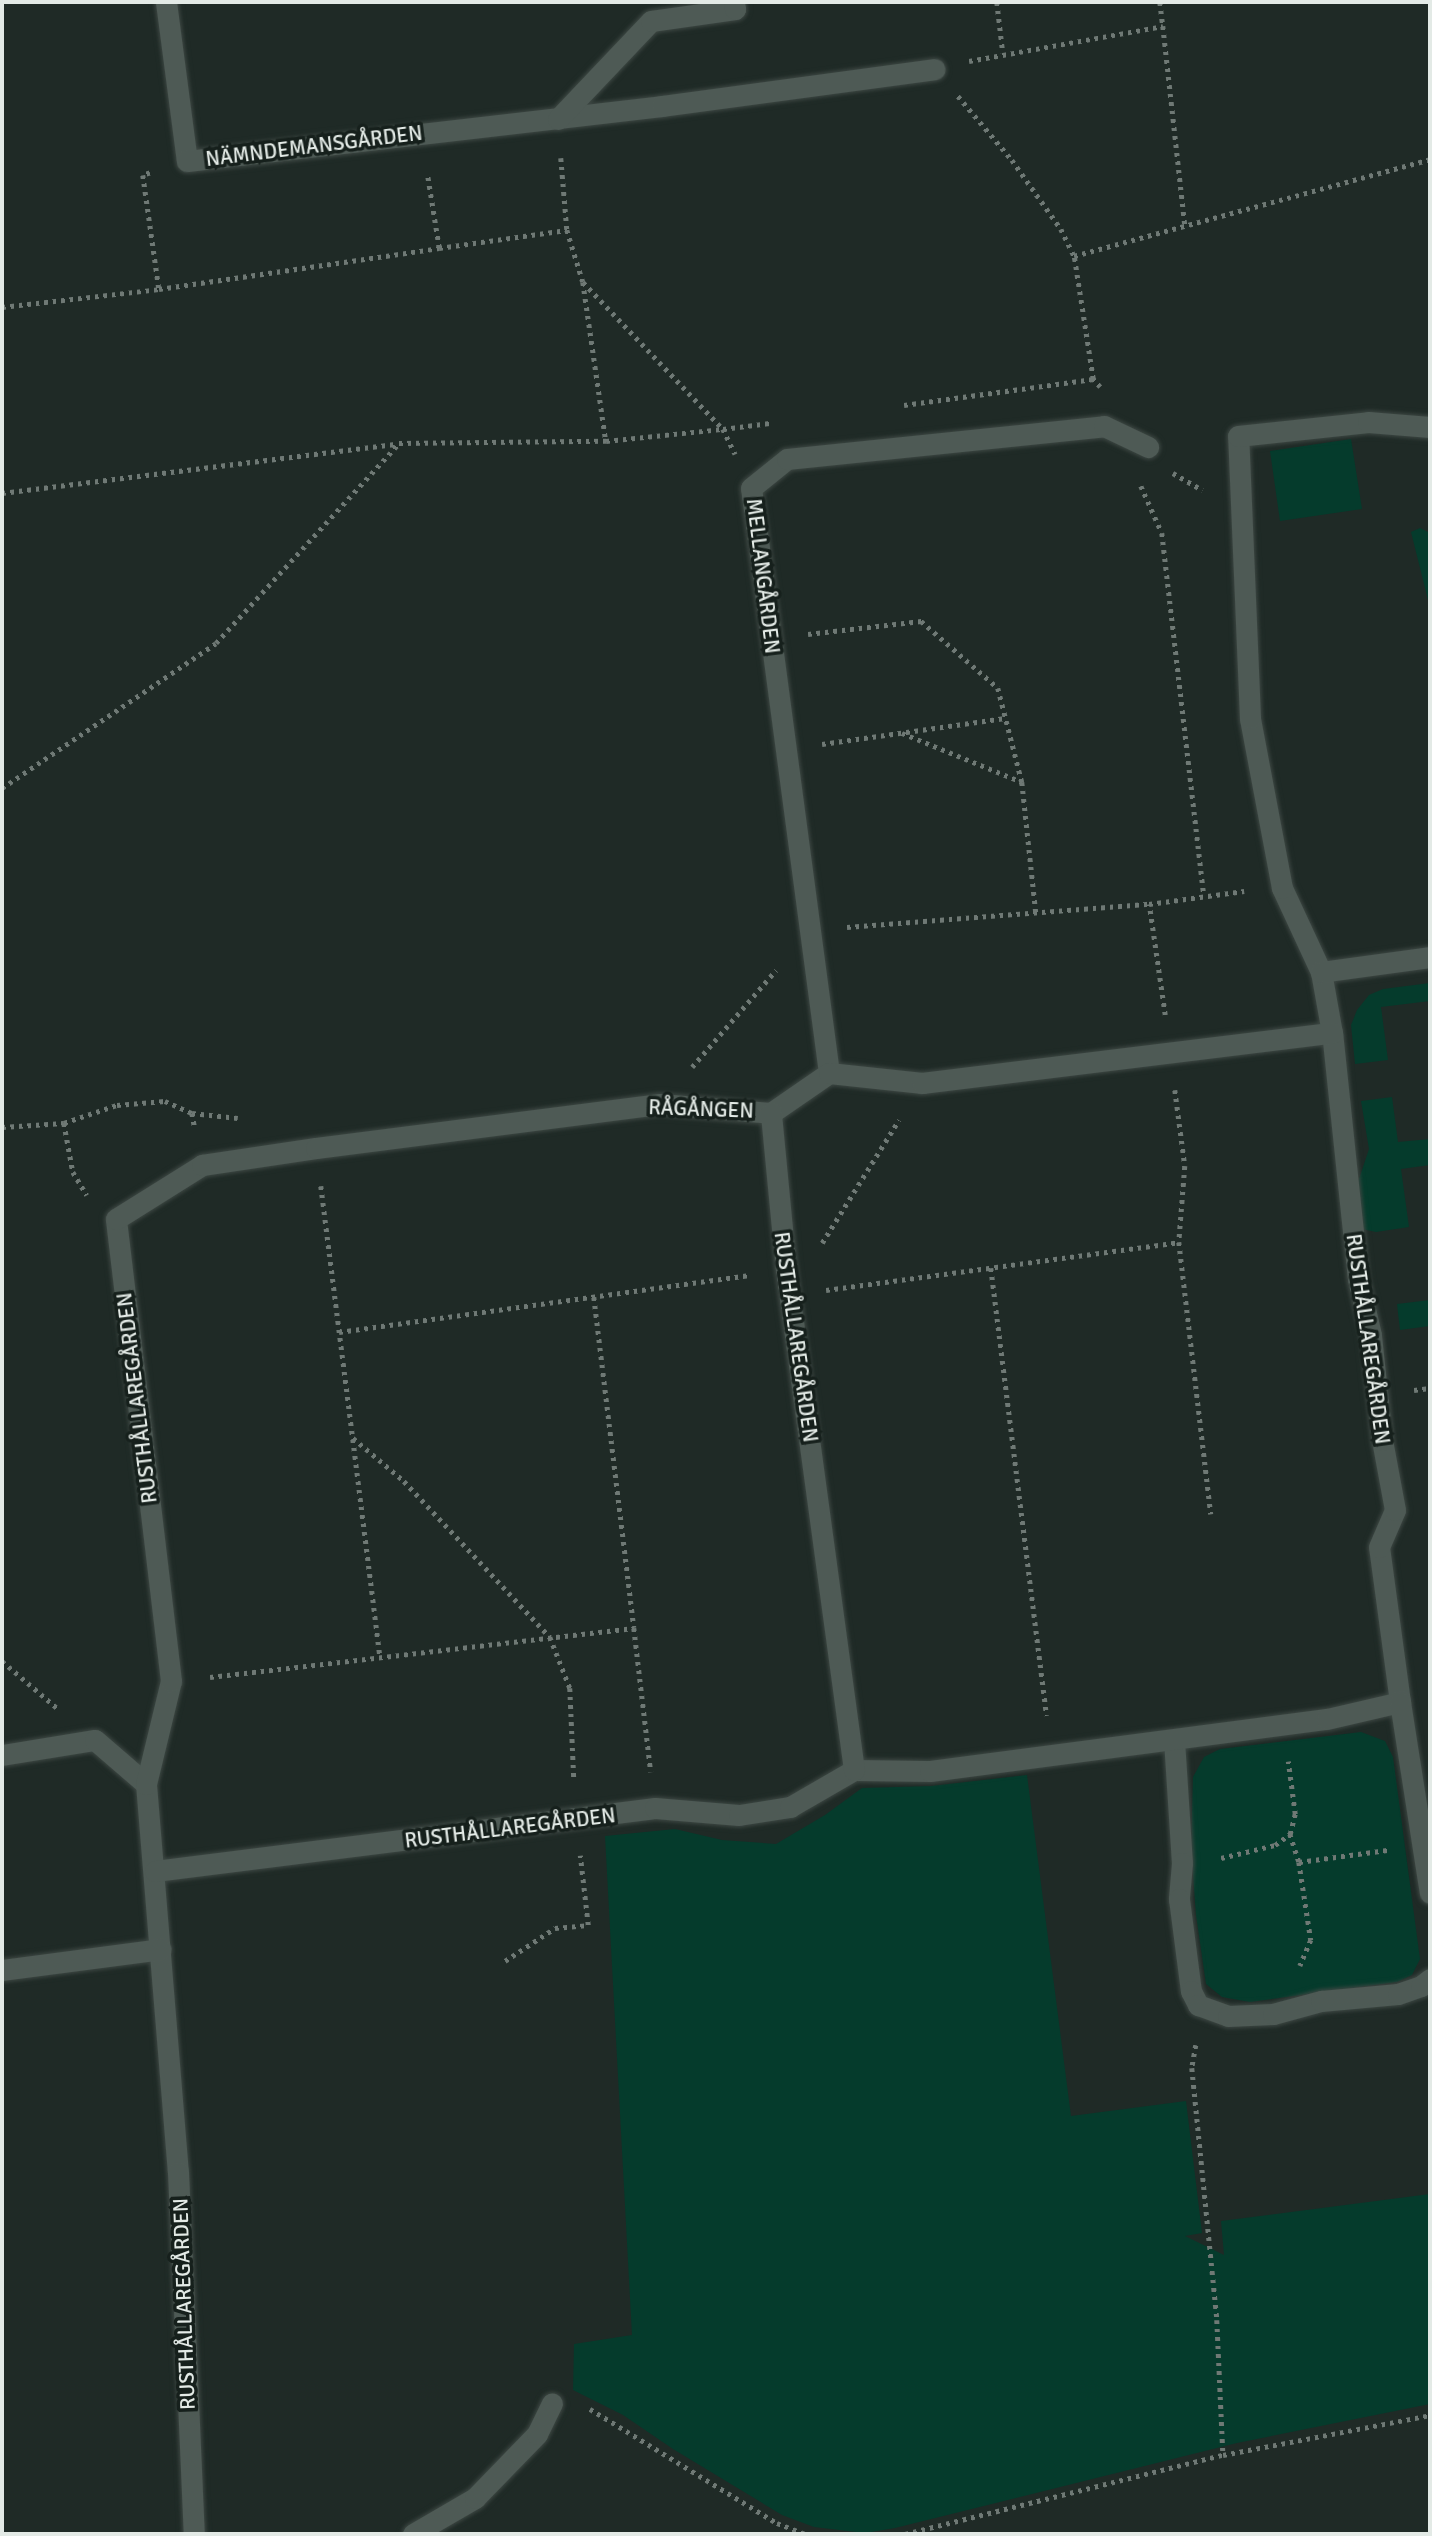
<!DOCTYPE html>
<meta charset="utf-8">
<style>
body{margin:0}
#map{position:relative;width:1432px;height:2536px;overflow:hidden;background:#1f2a26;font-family:Signika,sans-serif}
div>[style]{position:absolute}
.green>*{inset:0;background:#053b2c}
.path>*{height:4.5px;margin-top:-2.25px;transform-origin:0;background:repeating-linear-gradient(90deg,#6f7975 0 3.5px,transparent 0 8.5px)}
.roads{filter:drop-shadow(0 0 2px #3d4743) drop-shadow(0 0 2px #3d4743)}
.service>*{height:21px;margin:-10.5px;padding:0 10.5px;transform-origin:10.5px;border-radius:10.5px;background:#4e5a55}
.minor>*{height:21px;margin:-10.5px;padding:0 10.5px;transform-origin:10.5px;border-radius:10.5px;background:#4e5a55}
span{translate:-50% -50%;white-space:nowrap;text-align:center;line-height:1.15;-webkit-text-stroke:7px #16201c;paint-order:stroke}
.street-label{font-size:21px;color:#e3eae6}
.frame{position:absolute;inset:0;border:4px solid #e3eae6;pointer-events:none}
</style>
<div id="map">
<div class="green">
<i style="clip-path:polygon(1351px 439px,1362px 509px,1280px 521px,1270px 451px)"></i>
<i style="clip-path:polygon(1420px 528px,1430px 533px,1430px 608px,1411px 532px)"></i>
<i style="clip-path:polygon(1430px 983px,1430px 1001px,1381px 1007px,1388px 1060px,1355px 1064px,1351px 1025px,1357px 1010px,1369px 995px,1383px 989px)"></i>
<i style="clip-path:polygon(1392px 1097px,1398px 1142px,1430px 1139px,1430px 1165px,1401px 1169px,1409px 1227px,1376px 1232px,1362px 1229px,1357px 1185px,1369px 1149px,1361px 1101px)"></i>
<i style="clip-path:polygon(1430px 1300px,1430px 1326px,1400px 1330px,1397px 1304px)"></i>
<i style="clip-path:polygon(1361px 1732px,1385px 1741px,1393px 1757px,1420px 1959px,1412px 1975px,1397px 1982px,1250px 2002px,1222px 1997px,1206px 1984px,1196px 1915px,1191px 1848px,1193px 1777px,1204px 1757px,1220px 1749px)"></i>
<i style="clip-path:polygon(1027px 1775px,1071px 2116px,1186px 2101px,1202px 2233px,1185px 2236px,1224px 2255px,1221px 2221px,1430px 2194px,1430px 2404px,1237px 2443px,895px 2528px,865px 2533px,814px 2527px,782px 2515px,673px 2449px,623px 2415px,573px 2390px,574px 2344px,632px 2335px,605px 1836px,675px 1829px,722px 1840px,776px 1844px,825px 1815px,862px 1788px,931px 1786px)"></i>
</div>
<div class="path">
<i style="left:997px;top:2px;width:51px;rotate:83.3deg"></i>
<i style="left:1160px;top:2px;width:24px;rotate:83deg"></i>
<i style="left:969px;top:61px;width:197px;rotate:-10.2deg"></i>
<i style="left:1163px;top:26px;width:201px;rotate:83.7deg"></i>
<i style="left:958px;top:96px;width:84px;rotate:49.8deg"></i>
<i style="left:1012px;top:160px;width:85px;rotate:54.6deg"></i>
<i style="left:1061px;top:229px;width:30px;rotate:64deg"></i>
<i style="left:561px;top:158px;width:72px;rotate:85.2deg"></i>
<i style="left:150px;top:173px;width:7px;rotate:164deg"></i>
<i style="left:143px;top:175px;width:115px;rotate:82deg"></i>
<i style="left:159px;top:289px;width:283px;rotate:-8.3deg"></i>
<i style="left:439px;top:248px;width:76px;rotate:-99.1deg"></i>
<i style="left:439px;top:248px;width:129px;rotate:-8deg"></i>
<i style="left:567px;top:230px;width:54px;rotate:72.9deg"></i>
<i style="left:583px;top:282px;width:203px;rotate:46.4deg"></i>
<i style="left:723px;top:429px;width:47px;rotate:-7.3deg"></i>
<i style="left:583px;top:282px;width:161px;rotate:81.8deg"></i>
<i style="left:2px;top:307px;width:158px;rotate:-6.5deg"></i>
<i style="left:1100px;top:387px;width:11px;rotate:-131deg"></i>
<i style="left:1093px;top:379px;width:124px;rotate:-98.8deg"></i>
<i style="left:1074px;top:256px;width:369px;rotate:-15.2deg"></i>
<i style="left:904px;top:405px;width:191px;rotate:-7.8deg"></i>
<i style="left:1173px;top:473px;width:34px;rotate:30deg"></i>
<i style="left:1141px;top:486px;width:51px;rotate:65.9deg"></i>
<i style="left:1162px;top:533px;width:364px;rotate:83.4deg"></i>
<i style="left:2px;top:493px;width:398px;rotate:-7.1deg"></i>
<i style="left:808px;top:634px;width:114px;rotate:-6.6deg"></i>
<i style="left:921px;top:621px;width:102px;rotate:41deg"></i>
<i style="left:998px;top:688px;width:97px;rotate:75.7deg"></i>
<i style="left:1022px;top:782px;width:131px;rotate:83.9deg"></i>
<i style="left:902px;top:733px;width:130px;rotate:22.2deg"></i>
<i style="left:822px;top:744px;width:185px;rotate:-8.1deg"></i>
<i style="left:2px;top:788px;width:258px;rotate:-34.1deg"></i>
<i style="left:216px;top:643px;width:271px;rotate:-47.5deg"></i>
<i style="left:399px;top:443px;width:207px;rotate:-0.6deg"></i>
<i style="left:606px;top:441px;width:118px;rotate:-5.9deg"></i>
<i style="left:723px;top:429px;width:28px;rotate:64deg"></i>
<i style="left:847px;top:927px;width:303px;rotate:-4.4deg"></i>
<i style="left:1165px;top:1015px;width:112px;rotate:-98.2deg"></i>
<i style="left:1149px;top:904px;width:96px;rotate:-7.8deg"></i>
<i style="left:692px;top:1067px;width:128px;rotate:-49.1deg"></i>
<i style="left:1175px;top:1090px;width:77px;rotate:82.5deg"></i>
<i style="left:1185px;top:1166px;width:76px;rotate:94.5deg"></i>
<i style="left:192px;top:1113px;width:46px;rotate:6.2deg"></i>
<i style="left:64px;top:1123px;width:56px;rotate:-18.8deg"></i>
<i style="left:117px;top:1105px;width:48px;rotate:-4.8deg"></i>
<i style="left:165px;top:1101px;width:30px;rotate:24deg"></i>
<i style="left:192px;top:1113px;width:16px;rotate:79deg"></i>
<i style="left:2px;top:1127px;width:62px;rotate:-3.7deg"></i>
<i style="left:64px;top:1123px;width:50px;rotate:79.6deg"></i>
<i style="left:73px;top:1172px;width:27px;rotate:59deg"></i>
<i style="left:321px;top:1186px;width:254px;rotate:82.8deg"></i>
<i style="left:353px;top:1438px;width:67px;rotate:40.1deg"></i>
<i style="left:404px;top:1481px;width:214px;rotate:46.9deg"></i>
<i style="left:550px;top:1637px;width:55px;rotate:68.6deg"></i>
<i style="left:570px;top:1688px;width:92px;rotate:87.5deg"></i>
<i style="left:822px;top:1243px;width:145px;rotate:-58deg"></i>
<i style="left:991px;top:1268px;width:451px;rotate:82.9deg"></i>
<i style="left:826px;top:1290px;width:356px;rotate:-7.7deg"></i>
<i style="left:1179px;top:1242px;width:274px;rotate:83.3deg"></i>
<i style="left:594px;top:1297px;width:333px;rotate:83.1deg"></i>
<i style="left:339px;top:1332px;width:413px;rotate:-7.9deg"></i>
<i style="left:1414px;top:1390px;width:16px;rotate:-7deg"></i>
<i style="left:353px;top:1439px;width:219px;rotate:82.9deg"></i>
<i style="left:2px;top:1661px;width:72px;rotate:40.5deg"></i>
<i style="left:210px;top:1677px;width:427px;rotate:-6.6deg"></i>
<i style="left:634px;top:1628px;width:145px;rotate:83.3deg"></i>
<i style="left:1290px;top:1834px;width:29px;rotate:72deg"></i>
<i style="left:1299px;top:1862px;width:89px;rotate:-7.8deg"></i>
<i style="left:1221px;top:1858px;width:56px;rotate:-13.5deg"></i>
<i style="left:1275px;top:1845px;width:19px;rotate:-36deg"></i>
<i style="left:1290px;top:1834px;width:21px;rotate:-76deg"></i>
<i style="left:1295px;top:1814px;width:53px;rotate:-97.5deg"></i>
<i style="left:1299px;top:1862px;width:79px;rotate:81.3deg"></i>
<i style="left:1311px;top:1940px;width:28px;rotate:113deg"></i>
<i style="left:505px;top:1961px;width:60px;rotate:-33.4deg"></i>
<i style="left:555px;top:1928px;width:33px;rotate:-5deg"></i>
<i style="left:588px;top:1925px;width:70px;rotate:-96.5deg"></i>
<i style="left:1196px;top:2045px;width:23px;rotate:100deg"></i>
<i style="left:1192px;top:2068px;width:253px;rotate:84.3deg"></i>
<i style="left:1217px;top:2320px;width:134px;rotate:87.4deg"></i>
<i style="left:590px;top:2409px;width:219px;rotate:31.4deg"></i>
<i style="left:777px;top:2523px;width:30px;rotate:21deg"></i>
<i style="left:905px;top:2534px;width:328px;rotate:-14deg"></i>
<i style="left:1223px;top:2455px;width:211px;rotate:-10.9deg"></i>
</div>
<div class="roads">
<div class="service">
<i style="left:1400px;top:1702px;width:156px;rotate:-97.7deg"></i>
<i style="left:1379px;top:1547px;width:40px;rotate:-66.6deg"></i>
<i style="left:1395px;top:1510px;width:71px;rotate:-100.5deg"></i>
<i style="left:1382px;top:1440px;width:106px;rotate:-96deg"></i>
<i style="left:1371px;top:1335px;width:57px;rotate:-103.1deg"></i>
<i style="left:1358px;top:1279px;width:247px;rotate:-96deg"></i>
<i style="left:1332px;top:1033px;width:62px;rotate:-100.2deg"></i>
<i style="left:1321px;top:972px;width:93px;rotate:-114.9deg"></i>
<i style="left:1282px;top:888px;width:173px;rotate:-100.7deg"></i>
<i style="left:1250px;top:718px;width:282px;rotate:-92.4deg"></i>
<i style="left:1238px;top:436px;width:131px;rotate:-6.1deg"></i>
<i style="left:1368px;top:422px;width:62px;rotate:4.6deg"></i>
<i style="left:1174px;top:1740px;width:123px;rotate:86.3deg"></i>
<i style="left:1182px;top:1863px;width:36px;rotate:95deg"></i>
<i style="left:1179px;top:1899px;width:93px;rotate:82.6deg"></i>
<i style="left:1191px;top:1991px;width:16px;rotate:63deg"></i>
<i style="left:1198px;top:2005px;width:32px;rotate:20deg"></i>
<i style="left:1228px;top:2016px;width:45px;rotate:-2.5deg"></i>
<i style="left:1273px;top:2014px;width:50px;rotate:-15.2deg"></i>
<i style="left:1321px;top:2001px;width:77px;rotate:-5.2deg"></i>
<i style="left:1398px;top:1994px;width:24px;rotate:-19deg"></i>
<i style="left:1421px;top:1986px;width:11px;rotate:-38deg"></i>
<i style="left:854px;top:1770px;width:76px;rotate:0.8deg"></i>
<i style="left:930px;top:1771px;width:400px;rotate:-7.5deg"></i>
<i style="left:1327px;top:1719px;width:75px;rotate:-13.1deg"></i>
<i style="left:1400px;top:1702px;width:193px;rotate:81.1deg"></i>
<i style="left:413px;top:2534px;width:72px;rotate:-30.1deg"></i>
<i style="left:475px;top:2498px;width:89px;rotate:-45.9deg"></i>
<i style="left:537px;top:2434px;width:34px;rotate:-64deg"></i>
</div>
<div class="minor">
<i style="left:166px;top:2px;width:160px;rotate:82.5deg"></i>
<i style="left:187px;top:161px;width:478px;rotate:-6.6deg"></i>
<i style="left:662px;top:106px;width:275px;rotate:-7.7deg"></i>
<i style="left:558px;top:119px;width:135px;rotate:-46.5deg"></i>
<i style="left:651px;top:21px;width:85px;rotate:-8.1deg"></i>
<i style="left:735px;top:9px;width:7px;rotate:-98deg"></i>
<i style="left:1321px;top:972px;width:110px;rotate:-7.8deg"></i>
<i style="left:829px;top:1073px;width:590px;rotate:-97.59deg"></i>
<i style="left:751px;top:488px;width:46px;rotate:-38.9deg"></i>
<i style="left:787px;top:459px;width:319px;rotate:-5.9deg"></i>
<i style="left:1104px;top:426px;width:49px;rotate:25.5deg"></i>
<i style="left:2px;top:1755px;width:94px;rotate:-9.2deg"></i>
<i style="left:95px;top:1740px;width:67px;rotate:40.8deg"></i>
<i style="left:146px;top:1784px;width:389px;rotate:85.3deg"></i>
<i style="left:178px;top:2172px;width:362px;rotate:87.5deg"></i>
<i style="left:146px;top:1784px;width:106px;rotate:-76.4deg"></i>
<i style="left:171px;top:1681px;width:465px;rotate:-96.8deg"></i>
<i style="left:116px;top:1219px;width:102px;rotate:-32.1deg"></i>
<i style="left:202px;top:1165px;width:115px;rotate:-8.5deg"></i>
<i style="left:316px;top:1148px;width:347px;rotate:-7.3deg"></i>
<i style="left:660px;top:1104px;width:111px;rotate:4.6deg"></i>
<i style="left:771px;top:1113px;width:70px;rotate:-34.6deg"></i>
<i style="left:829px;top:1073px;width:94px;rotate:6.1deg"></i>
<i style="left:922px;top:1083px;width:413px;rotate:-7deg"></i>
<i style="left:155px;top:1871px;width:504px;rotate:-7.18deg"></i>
<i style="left:655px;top:1808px;width:84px;rotate:4.8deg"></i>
<i style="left:739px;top:1815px;width:52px;rotate:-8.9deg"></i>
<i style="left:790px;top:1807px;width:74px;rotate:-30deg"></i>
<i style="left:854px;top:1770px;width:505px;rotate:-97.74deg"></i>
<i style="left:786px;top:1270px;width:158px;rotate:-95.5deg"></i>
<i style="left:2px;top:1970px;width:160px;rotate:-7.5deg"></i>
</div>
</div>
<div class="street-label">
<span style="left:314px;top:146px;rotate:-7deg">NÄMNDEMANSGÅRDEN</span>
<span style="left:763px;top:576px;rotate:83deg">MELLANGÅRDEN</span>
<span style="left:701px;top:1109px;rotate:2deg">RÅGÅNGEN</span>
<span style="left:796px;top:1337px;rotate:82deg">RUSTHÅLLAREGÅRDEN</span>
<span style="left:1368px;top:1339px;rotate:82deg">RUSTHÅLLAREGÅRDEN</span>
<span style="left:137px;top:1398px;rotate:-97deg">RUSTHÅLLAREGÅRDEN</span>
<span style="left:510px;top:1828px;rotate:-7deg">RUSTHÅLLAREGÅRDEN</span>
<span style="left:184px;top:2304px;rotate:-92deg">RUSTHÅLLAREGÅRDEN</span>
</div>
<div class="frame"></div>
</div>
